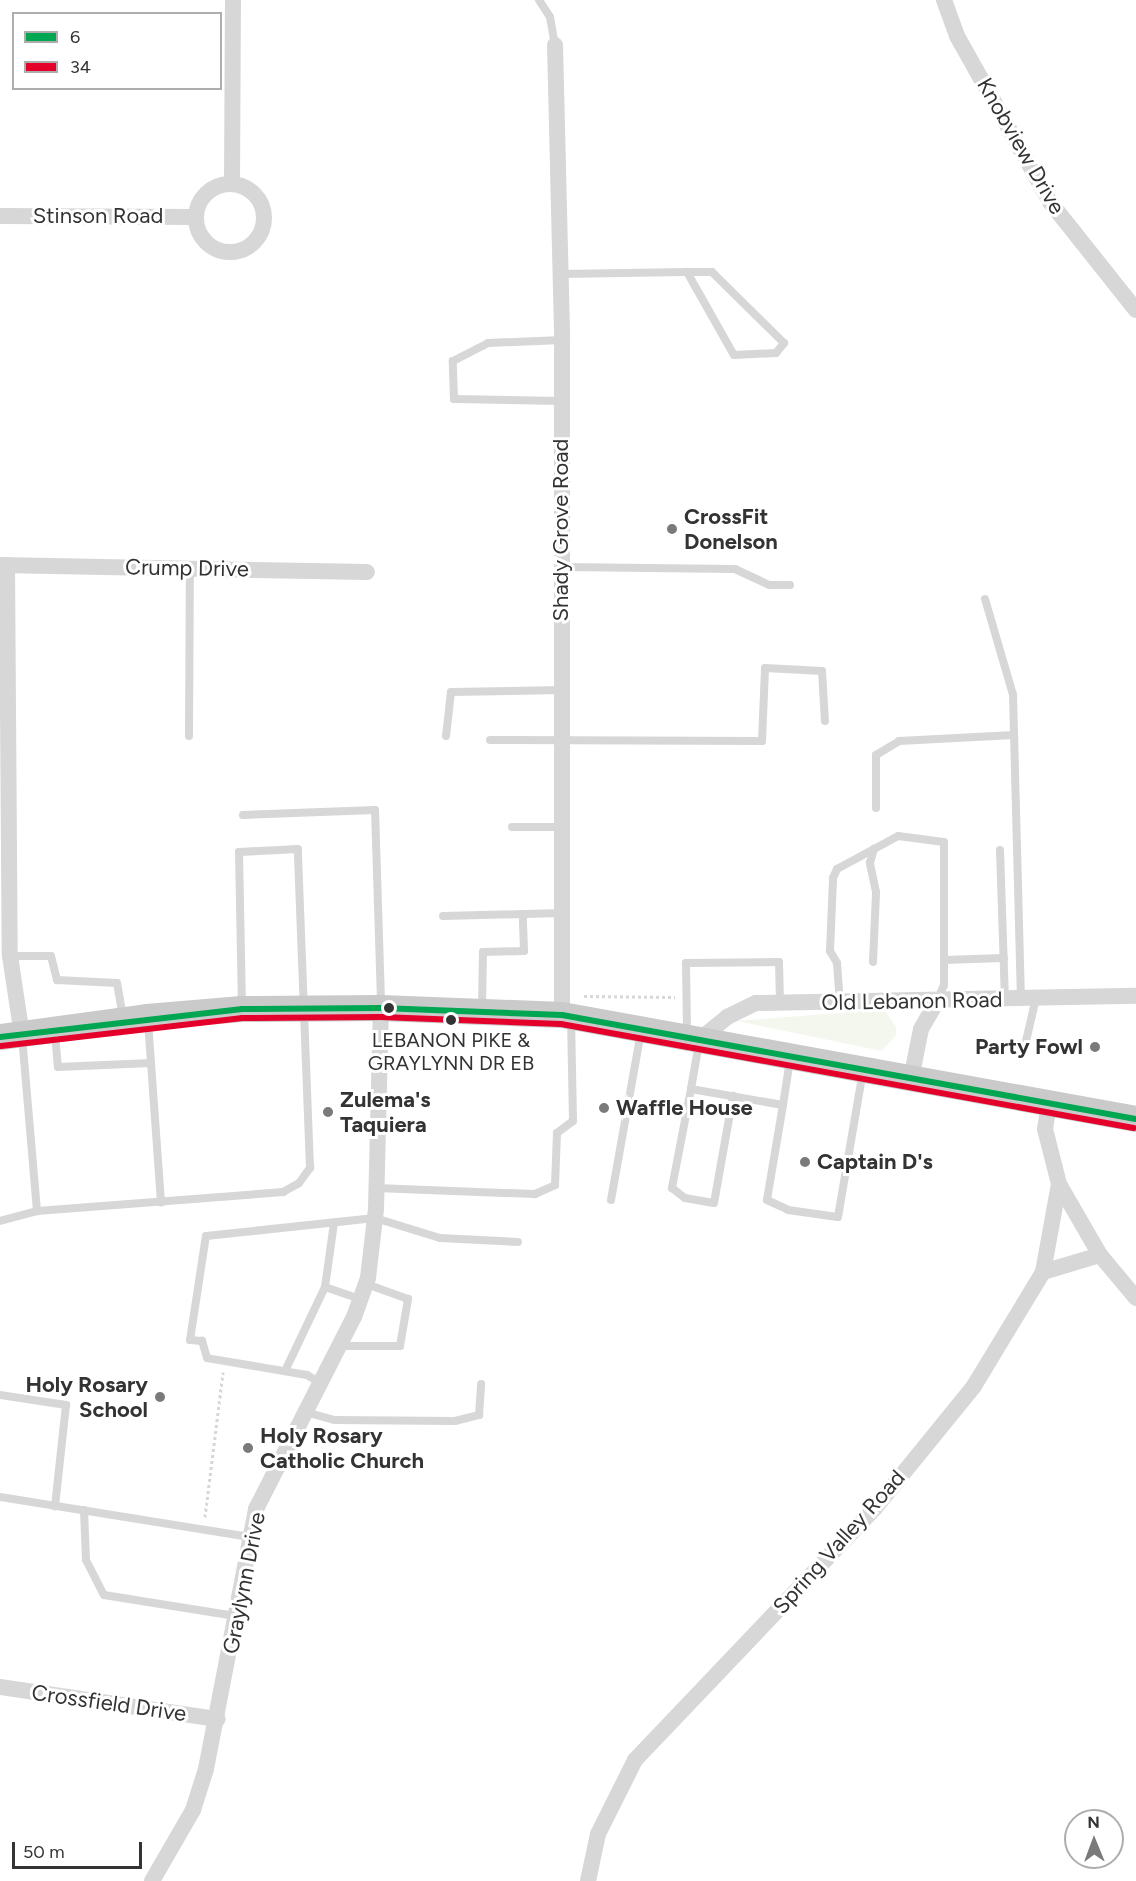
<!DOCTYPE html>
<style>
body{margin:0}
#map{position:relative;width:1136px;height:1881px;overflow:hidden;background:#fff;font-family:Figtree,sans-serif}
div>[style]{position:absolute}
.green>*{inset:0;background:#f3f7ee}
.path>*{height:3px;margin-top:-1.5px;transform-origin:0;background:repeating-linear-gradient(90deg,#d7d7d7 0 3px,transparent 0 6px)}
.service>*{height:8px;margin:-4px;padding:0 4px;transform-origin:4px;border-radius:4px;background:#d7d7d7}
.minor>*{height:16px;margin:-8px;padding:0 8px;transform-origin:8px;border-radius:8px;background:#d7d7d7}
.minor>.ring{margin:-8px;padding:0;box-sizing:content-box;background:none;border:16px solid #d7d7d7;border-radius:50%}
.primary>*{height:26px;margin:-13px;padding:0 13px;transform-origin:13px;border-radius:13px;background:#cacaca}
.bus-1>*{height:6px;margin:-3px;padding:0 3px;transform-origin:3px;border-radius:3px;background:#00a651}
.bus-2>*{height:6px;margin:-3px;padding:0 3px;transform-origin:3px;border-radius:3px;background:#e4002b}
.dots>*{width:16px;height:16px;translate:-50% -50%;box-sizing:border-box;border:3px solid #fff;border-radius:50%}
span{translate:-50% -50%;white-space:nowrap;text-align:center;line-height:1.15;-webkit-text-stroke:6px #fff;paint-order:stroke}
.bus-label{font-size:20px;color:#333}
.street-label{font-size:22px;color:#333}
.poi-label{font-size:22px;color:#333;font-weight:700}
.left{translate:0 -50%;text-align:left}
.right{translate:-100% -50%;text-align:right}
.legend{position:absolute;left:12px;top:12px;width:210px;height:78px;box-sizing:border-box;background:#fff;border:2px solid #adadad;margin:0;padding:8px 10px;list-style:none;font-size:18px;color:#333}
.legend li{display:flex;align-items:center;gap:12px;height:30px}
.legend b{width:30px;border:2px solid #adadad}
.north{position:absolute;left:1064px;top:1809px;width:60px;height:60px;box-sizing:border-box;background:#fff;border:2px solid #adadad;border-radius:50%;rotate:359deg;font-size:16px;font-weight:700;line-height:24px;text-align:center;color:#333}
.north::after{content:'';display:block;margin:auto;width:21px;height:27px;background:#7a7a7a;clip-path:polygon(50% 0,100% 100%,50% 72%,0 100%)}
.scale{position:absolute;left:12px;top:1842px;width:130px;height:27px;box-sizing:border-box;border:3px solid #333;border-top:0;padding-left:8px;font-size:18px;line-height:21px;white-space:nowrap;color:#333;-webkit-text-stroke:4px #fff;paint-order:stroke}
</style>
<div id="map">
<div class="green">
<i style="clip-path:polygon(877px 1010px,886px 1012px,896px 1027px,896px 1035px,882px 1051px,737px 1021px)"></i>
</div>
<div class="path">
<i style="left:584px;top:996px;width:91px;rotate:0.6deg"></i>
<i style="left:205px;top:1517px;width:146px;rotate:-82.9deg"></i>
</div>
<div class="service">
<i style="left:539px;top:0;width:20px;rotate:57deg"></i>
<i style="left:550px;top:17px;width:28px;rotate:80deg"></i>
<i style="left:560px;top:274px;width:127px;rotate:-0.9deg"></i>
<i style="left:687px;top:272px;width:95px;rotate:60.5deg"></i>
<i style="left:734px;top:355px;width:42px;rotate:-2.7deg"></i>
<i style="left:776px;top:353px;width:13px;rotate:-51deg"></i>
<i style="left:784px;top:343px;width:101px;rotate:-135.4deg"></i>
<i style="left:712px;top:272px;width:25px;rotate:180deg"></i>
<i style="left:560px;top:401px;width:106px;rotate:-178.9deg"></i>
<i style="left:454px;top:399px;width:38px;rotate:-92deg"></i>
<i style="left:453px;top:361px;width:39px;rotate:-27deg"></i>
<i style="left:488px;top:343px;width:74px;rotate:-2.3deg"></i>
<i style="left:562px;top:567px;width:173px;rotate:0.7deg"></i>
<i style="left:735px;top:569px;width:38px;rotate:25deg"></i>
<i style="left:770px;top:585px;width:20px"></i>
<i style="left:985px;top:599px;width:100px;rotate:73.7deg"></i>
<i style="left:1013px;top:695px;width:303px;rotate:88.5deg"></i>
<i style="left:189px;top:736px;width:168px;rotate:-89.7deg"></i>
<i style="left:446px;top:736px;width:44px;rotate:-83.5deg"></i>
<i style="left:451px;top:692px;width:111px;rotate:-1deg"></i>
<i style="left:490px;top:740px;width:272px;rotate:0.2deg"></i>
<i style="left:762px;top:741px;width:73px;rotate:-87.6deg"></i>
<i style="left:765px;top:668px;width:57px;rotate:3deg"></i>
<i style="left:822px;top:671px;width:50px;rotate:86.6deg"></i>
<i style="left:876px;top:808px;width:53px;rotate:-90deg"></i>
<i style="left:876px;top:755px;width:27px;rotate:-31deg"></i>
<i style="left:899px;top:741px;width:115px;rotate:-3deg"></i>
<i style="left:243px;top:815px;width:132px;rotate:-2.2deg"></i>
<i style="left:375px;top:810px;width:195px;rotate:88.2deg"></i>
<i style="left:512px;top:827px;width:51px"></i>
<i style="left:1000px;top:850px;width:149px;rotate:88.1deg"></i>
<i style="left:443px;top:916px;width:120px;rotate:-1.4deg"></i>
<i style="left:10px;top:956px;width:41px"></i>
<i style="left:51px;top:956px;width:25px;rotate:76deg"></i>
<i style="left:57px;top:980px;width:60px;rotate:2.9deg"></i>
<i style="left:117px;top:983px;width:36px;rotate:80deg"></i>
<i style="left:944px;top:960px;width:60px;rotate:-1.9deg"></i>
<i style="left:873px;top:962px;width:70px;rotate:-87.5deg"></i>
<i style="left:876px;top:892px;width:30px;rotate:-102deg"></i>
<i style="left:870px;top:863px;width:15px;rotate:-74deg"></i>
<i style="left:840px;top:1003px;width:40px;rotate:-94.3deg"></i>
<i style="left:837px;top:963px;width:14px;rotate:-120deg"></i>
<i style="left:830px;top:951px;width:73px;rotate:-87.6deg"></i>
<i style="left:833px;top:878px;width:10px;rotate:-66deg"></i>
<i style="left:837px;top:869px;width:69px;rotate:-28.4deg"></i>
<i style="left:898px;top:836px;width:46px;rotate:7.4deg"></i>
<i style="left:944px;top:842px;width:143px;rotate:90deg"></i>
<i style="left:944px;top:985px;width:17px;rotate:114deg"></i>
<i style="left:482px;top:1008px;width:56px;rotate:-89deg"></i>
<i style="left:483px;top:952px;width:41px;rotate:-1.4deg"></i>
<i style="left:524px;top:951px;width:37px;rotate:-92deg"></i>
<i style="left:148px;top:1021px;width:182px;rotate:85.9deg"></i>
<i style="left:687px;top:1033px;width:70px;rotate:-90.8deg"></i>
<i style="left:686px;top:963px;width:93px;rotate:-0.6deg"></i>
<i style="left:779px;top:962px;width:41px;rotate:88.6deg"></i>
<i style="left:55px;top:1034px;width:33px;rotate:85deg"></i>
<i style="left:58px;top:1067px;width:93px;rotate:-2.5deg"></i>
<i style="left:22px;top:1036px;width:176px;rotate:85.1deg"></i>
<i style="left:699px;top:1043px;width:47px;rotate:99.9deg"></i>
<i style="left:691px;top:1089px;width:93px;rotate:9.9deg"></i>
<i style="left:783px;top:1105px;width:46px;rotate:-81.2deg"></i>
<i style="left:1023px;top:1054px;width:57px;rotate:-76.9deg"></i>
<i style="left:691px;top:1089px;width:101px;rotate:100.9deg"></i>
<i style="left:672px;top:1188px;width:16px;rotate:38deg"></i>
<i style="left:685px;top:1198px;width:29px;rotate:10deg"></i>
<i style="left:714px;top:1203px;width:109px;rotate:-79.9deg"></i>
<i style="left:783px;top:1105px;width:96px;rotate:99.6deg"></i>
<i style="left:767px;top:1200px;width:23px;rotate:25deg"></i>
<i style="left:788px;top:1210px;width:50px;rotate:8deg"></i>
<i style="left:838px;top:1217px;width:148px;rotate:-80.3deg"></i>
<i style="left:376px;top:1188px;width:159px;rotate:2.2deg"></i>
<i style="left:535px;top:1194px;width:22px;rotate:-24deg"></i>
<i style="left:555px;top:1185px;width:52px;rotate:-87.8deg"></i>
<i style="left:557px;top:1133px;width:20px;rotate:-37deg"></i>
<i style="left:573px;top:1121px;width:101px;rotate:-91.1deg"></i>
<i style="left:611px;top:1200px;width:171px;rotate:-79.9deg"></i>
<i style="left:0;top:1221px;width:38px;rotate:-15deg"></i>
<i style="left:37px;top:1211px;width:247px;rotate:-4.4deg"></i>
<i style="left:283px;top:1192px;width:18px;rotate:-29deg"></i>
<i style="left:299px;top:1183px;width:19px;rotate:-54deg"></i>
<i style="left:310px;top:1168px;width:319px;rotate:-92.2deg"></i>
<i style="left:298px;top:849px;width:59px;rotate:177.1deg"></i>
<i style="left:239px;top:852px;width:154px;rotate:88.9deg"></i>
<i style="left:325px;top:1287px;width:37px;rotate:19deg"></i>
<i style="left:340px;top:1346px;width:60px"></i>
<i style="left:400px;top:1346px;width:48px;rotate:-80.3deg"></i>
<i style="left:408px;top:1299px;width:45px;rotate:-160.3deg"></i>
<i style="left:285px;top:1371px;width:93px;rotate:-64.5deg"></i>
<i style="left:325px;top:1287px;width:65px;rotate:-82deg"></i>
<i style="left:319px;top:1382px;width:14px;rotate:-150deg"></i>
<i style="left:307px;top:1375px;width:101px;rotate:-170.4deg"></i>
<i style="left:207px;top:1358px;width:18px;rotate:-106deg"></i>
<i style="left:202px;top:1341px;width:12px;rotate:-175deg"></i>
<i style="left:190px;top:1340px;width:105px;rotate:-81.3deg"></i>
<i style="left:206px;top:1236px;width:170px;rotate:-6.1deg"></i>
<i style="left:375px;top:1218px;width:68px;rotate:17.1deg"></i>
<i style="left:440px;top:1238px;width:78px;rotate:2.9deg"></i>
<i style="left:0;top:1395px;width:67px;rotate:8.6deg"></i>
<i style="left:66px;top:1405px;width:102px;rotate:96.2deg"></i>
<i style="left:305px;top:1412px;width:30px;rotate:15deg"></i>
<i style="left:334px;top:1420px;width:121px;rotate:0.5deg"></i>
<i style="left:455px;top:1421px;width:25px;rotate:-14deg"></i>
<i style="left:479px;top:1415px;width:31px;rotate:-86deg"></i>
<i style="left:0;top:1497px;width:253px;rotate:9.1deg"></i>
<i style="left:84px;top:1510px;width:50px;rotate:87.7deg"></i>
<i style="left:86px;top:1560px;width:39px;rotate:63deg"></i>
<i style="left:104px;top:1595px;width:133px;rotate:9.1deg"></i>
</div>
<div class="minor">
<i style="left:944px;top:0;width:38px;rotate:70deg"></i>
<i style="left:957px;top:36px;width:190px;rotate:60.7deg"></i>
<i style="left:1050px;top:202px;width:138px;rotate:51.5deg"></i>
<i style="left:555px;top:45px;width:295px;rotate:88.6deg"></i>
<i style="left:562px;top:340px;width:675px;rotate:90deg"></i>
<i style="left:232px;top:184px;width:184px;rotate:-89.7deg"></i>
<i class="ring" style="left:196px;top:184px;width:52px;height:52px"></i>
<i style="left:0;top:216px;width:196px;rotate:0.3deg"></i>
<i style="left:0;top:565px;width:367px;rotate:1.1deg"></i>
<i style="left:7px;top:565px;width:391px;rotate:89.6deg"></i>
<i style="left:10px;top:956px;width:80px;rotate:81.4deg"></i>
<i style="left:699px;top:1040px;width:36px;rotate:-39deg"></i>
<i style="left:727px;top:1017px;width:32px;rotate:-26deg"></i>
<i style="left:756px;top:1003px;width:380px;rotate:-1.1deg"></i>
<i style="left:911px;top:1079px;width:51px;rotate:-78.7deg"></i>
<i style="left:921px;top:1029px;width:32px;rotate:-60deg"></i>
<i style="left:1049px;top:1104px;width:25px;rotate:99deg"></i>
<i style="left:1045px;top:1129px;width:57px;rotate:75.7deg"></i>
<i style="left:1059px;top:1184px;width:82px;rotate:60deg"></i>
<i style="left:1100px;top:1255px;width:56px;rotate:50.1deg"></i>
<i style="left:1043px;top:1272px;width:59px;rotate:-16.6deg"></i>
<i style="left:0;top:1687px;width:220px;rotate:8.4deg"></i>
<i style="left:152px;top:1881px;width:82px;rotate:-60deg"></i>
<i style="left:193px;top:1810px;width:43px;rotate:-72.4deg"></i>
<i style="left:206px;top:1769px;width:265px;rotate:-79.1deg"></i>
<i style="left:256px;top:1509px;width:216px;rotate:-63deg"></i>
<i style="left:354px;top:1317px;width:41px;rotate:-70.3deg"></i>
<i style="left:368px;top:1278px;width:69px;rotate:-83.4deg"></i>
<i style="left:376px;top:1209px;width:201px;rotate:-88.6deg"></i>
<i style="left:588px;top:1881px;width:48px;rotate:-78deg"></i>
<i style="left:598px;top:1834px;width:83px;rotate:-63.4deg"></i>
<i style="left:635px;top:1760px;width:348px;rotate:-46.4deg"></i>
<i style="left:875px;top:1508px;width:157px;rotate:-50.9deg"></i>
<i style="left:974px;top:1386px;width:133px;rotate:-58.8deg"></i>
<i style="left:1043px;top:1272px;width:89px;rotate:-79.7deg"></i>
</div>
<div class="primary">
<i style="left:0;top:1037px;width:148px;rotate:-7.7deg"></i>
<i style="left:147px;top:1017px;width:95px;rotate:-4.8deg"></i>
<i style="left:242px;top:1009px;width:139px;rotate:-0.4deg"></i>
<i style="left:381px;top:1008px;width:181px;rotate:2.2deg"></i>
<i style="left:562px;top:1015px;width:583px;rotate:10.27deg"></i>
</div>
<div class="bus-1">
<i style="left:0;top:1037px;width:244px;rotate:-6.6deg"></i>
<i style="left:242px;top:1009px;width:139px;rotate:-0.4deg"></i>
<i style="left:381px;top:1008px;width:181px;rotate:2.2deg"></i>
<i style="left:562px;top:1015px;width:583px;rotate:10.27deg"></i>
</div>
<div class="bus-2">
<i style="left:1px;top:1046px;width:243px;rotate:-6.6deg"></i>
<i style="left:242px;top:1018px;width:139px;rotate:-0.4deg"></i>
<i style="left:381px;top:1017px;width:180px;rotate:2.2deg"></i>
<i style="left:561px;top:1024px;width:582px;rotate:10.29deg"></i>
</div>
<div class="dots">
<i style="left:672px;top:529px;background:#7a7a7a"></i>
<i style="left:389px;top:1008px;background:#333"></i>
<i style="left:451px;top:1020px;background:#333"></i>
<i style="left:1095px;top:1047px;background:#7a7a7a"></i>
<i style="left:604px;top:1108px;background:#7a7a7a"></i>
<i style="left:328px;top:1112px;background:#7a7a7a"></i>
<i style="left:805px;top:1162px;background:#7a7a7a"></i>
<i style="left:160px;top:1397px;background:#7a7a7a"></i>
<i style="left:248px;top:1448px;background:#7a7a7a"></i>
</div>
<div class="bus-label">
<span style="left:451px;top:1052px">LEBANON PIKE &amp;<br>GRAYLYNN DR EB</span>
</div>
<div class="street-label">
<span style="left:1021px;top:146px;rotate:60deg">Knobview Drive</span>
<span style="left:98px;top:216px">Stinson Road</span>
<span style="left:561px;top:530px;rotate:-90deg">Shady Grove Road</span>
<span style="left:187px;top:568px;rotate:1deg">Crump Drive</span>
<span style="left:912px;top:1001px;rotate:-1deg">Old Lebanon Road</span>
<span style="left:839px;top:1542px;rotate:-48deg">Spring Valley Road</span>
<span style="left:244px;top:1583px;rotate:-79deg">Graylynn Drive</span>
<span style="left:109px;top:1703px;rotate:8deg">Crossfield Drive</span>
</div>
<div class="poi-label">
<span class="left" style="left:684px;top:529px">CrossFit<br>Donelson</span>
<span class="right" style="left:1083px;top:1047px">Party Fowl</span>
<span class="left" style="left:340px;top:1112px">Zulema's<br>Taquiera</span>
<span class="left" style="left:616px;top:1108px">Waffle House</span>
<span class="left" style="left:817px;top:1162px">Captain D's</span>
<span class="right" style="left:148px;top:1397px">Holy Rosary<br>School</span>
<span class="left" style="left:260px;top:1448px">Holy Rosary<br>Catholic Church</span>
</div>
<ul class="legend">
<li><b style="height:8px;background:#00a651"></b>6</li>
<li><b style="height:8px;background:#e4002b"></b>34</li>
</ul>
<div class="north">N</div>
<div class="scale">50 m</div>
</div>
